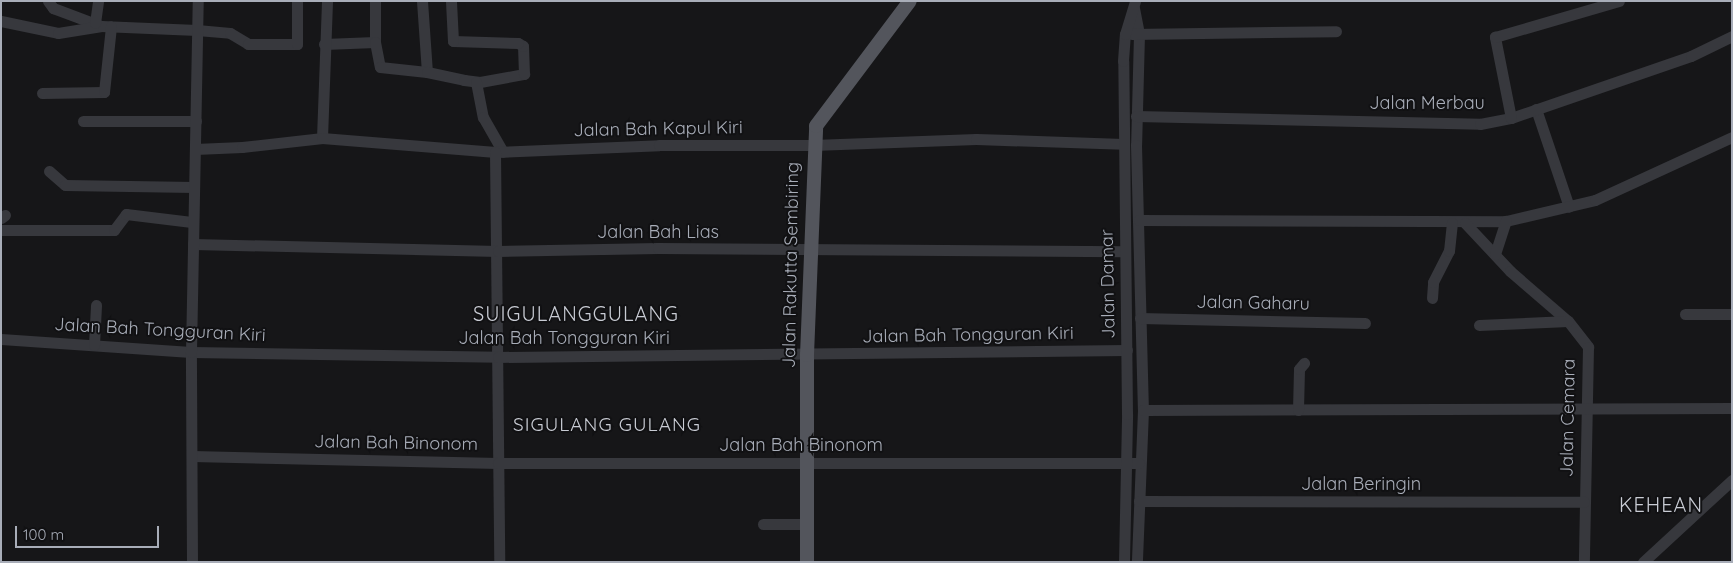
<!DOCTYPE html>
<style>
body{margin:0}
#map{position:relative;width:1733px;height:563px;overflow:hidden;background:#161618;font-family:Quicksand,sans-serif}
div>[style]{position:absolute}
.minor>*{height:11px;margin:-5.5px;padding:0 5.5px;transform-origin:5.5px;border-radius:5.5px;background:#37383d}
.major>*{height:14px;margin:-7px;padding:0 7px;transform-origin:7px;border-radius:7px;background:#53555c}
span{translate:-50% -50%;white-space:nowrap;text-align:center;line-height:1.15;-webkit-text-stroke:4px #111113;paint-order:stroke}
.street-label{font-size:18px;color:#a8adb8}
.neighbourhood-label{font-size:19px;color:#c9ccd4;letter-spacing:1px}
.quarter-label{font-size:20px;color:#c9ccd4;letter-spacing:1px}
.frame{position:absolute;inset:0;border:2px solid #a8adb8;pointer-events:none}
.scale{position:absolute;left:15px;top:526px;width:144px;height:22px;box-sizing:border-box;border:2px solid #a8adb8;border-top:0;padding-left:6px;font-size:15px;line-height:18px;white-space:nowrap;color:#a8adb8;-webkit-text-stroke:4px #111113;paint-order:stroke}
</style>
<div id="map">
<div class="minor">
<i style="left:48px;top:1px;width:9px;rotate:54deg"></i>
<i style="left:53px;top:8px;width:51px;rotate:20.6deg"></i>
<i style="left:375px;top:1px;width:41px;rotate:90deg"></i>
<i style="left:422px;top:1px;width:71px;rotate:86deg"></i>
<i style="left:1134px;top:8px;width:26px;rotate:79deg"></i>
<i style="left:1139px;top:34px;width:111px;rotate:91.5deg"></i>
<i style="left:1136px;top:145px;width:265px;rotate:88.5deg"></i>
<i style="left:1143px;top:410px;width:152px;rotate:92.3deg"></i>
<i style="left:1px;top:21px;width:58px;rotate:11.9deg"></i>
<i style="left:58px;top:33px;width:44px;rotate:-9.2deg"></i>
<i style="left:101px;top:26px;width:96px;rotate:2.4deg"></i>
<i style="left:197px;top:30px;width:33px;rotate:5deg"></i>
<i style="left:230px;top:33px;width:21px;rotate:31deg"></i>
<i style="left:248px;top:44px;width:49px"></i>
<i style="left:297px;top:44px;width:43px;rotate:-90deg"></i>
<i style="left:95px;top:23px;width:22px;rotate:-82deg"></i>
<i style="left:1132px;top:34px;width:204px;rotate:-0.8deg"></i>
<i style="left:324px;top:44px;width:51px;rotate:-2.2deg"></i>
<i style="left:375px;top:42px;width:25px;rotate:79deg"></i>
<i style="left:380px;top:67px;width:47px;rotate:6.1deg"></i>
<i style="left:427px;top:72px;width:38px;rotate:12deg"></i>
<i style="left:464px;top:80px;width:16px;rotate:7deg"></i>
<i style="left:480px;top:82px;width:45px;rotate:-10.3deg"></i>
<i style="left:524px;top:74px;width:28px;rotate:-92deg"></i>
<i style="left:523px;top:46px;width:6px;rotate:-149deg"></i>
<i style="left:518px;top:43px;width:65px;rotate:-178.2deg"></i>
<i style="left:453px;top:41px;width:40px;rotate:-92.9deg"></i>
<i style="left:476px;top:82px;width:36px;rotate:79deg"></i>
<i style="left:483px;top:117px;width:40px;rotate:60.3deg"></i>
<i style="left:42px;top:93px;width:62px;rotate:-0.9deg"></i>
<i style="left:104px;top:92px;width:66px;rotate:-83.9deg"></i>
<i style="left:1536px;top:109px;width:103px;rotate:71.4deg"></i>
<i style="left:1136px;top:116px;width:344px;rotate:1.3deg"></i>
<i style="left:1480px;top:124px;width:32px;rotate:-11deg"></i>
<i style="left:1511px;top:118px;width:190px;rotate:-19deg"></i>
<i style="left:1691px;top:56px;width:46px;rotate:-26deg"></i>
<i style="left:1511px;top:118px;width:83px;rotate:-101.2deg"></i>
<i style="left:1495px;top:37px;width:129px;rotate:-16.2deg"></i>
<i style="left:83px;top:121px;width:113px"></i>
<i style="left:322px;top:138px;width:137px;rotate:-87.9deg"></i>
<i style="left:195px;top:149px;width:47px;rotate:-2.4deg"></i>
<i style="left:242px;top:147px;width:81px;rotate:-6.4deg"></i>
<i style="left:322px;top:138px;width:174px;rotate:4.6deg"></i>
<i style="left:495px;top:152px;width:164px;rotate:-2.4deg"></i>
<i style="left:659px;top:145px;width:154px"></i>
<i style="left:813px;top:145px;width:163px;rotate:-2.1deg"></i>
<i style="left:976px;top:139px;width:147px;rotate:1.9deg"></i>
<i style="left:495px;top:152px;width:410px;rotate:89.4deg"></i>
<i style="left:49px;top:171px;width:21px;rotate:41deg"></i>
<i style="left:65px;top:185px;width:129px;rotate:0.9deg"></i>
<i style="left:1px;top:218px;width:5px;rotate:-37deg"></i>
<i style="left:1139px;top:220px;width:367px;rotate:0.2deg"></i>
<i style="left:1506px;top:221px;width:91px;rotate:-13.3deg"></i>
<i style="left:1595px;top:200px;width:151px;rotate:-24.7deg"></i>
<i style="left:1465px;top:223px;width:66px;rotate:46.8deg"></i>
<i style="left:1510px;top:271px;width:77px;rotate:40.8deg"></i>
<i style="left:1568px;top:321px;width:33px;rotate:52deg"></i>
<i style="left:1588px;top:347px;width:215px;rotate:91.1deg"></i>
<i style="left:1px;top:230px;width:113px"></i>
<i style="left:114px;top:230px;width:20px;rotate:-53deg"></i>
<i style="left:126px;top:214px;width:66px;rotate:6.9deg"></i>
<i style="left:193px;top:244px;width:305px;rotate:1.3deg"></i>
<i style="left:498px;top:251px;width:160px;rotate:-1.1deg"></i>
<i style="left:658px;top:248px;width:465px;rotate:0.4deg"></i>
<i style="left:1495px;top:254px;width:35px;rotate:-72deg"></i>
<i style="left:1432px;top:298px;width:16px;rotate:-86deg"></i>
<i style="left:1433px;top:282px;width:35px;rotate:-63deg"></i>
<i style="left:1449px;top:251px;width:28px;rotate:-84deg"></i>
<i style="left:1685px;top:314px;width:47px"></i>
<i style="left:1140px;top:318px;width:225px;rotate:1.3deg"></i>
<i style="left:1479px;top:325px;width:89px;rotate:-2.6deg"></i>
<i style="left:1px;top:339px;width:190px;rotate:3.9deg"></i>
<i style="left:191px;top:352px;width:307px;rotate:0.9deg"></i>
<i style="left:498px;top:357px;width:629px;rotate:-0.64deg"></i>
<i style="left:94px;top:345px;width:40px;rotate:-87.1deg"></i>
<i style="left:1143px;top:410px;width:589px;rotate:-0.19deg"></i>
<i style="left:1298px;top:410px;width:41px;rotate:-88.6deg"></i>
<i style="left:1299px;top:369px;width:8px;rotate:-50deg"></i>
<i style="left:192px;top:456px;width:306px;rotate:1.3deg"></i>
<i style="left:498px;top:463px;width:641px"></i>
<i style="left:1139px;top:501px;width:445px;rotate:0.1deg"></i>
<i style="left:763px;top:524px;width:44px"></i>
<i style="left:192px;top:562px;width:210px;rotate:-90.3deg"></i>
<i style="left:191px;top:352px;width:351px;rotate:-88.9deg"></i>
<i style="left:1124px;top:562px;width:148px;rotate:-88.8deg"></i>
<i style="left:1127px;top:414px;width:353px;rotate:-90.6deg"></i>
<i style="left:1123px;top:61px;width:27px;rotate:-86deg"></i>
<i style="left:1125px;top:34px;width:34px;rotate:-73deg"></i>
<i style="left:1643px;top:562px;width:121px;rotate:-42.7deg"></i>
</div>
<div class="major">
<i style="left:807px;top:562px;width:207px;rotate:-90deg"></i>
<i style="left:807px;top:355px;width:229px;rotate:-87.7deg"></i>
<i style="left:816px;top:126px;width:156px;rotate:-53.1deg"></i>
</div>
<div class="street-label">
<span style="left:1427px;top:103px">Jalan Merbau</span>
<span style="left:658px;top:129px;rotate:-1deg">Jalan Bah Kapul Kiri</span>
<span style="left:658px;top:232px">Jalan Bah Lias</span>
<span style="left:791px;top:265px;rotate:-89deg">Jalan Rakutta Sembiring</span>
<span style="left:1108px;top:284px;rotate:-91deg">Jalan Damar</span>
<span style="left:1253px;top:303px;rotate:1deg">Jalan Gaharu</span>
<span style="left:160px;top:330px;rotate:3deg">Jalan Bah Tongguran Kiri</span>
<span style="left:968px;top:335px;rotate:-1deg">Jalan Bah Tongguran Kiri</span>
<span style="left:564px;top:338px">Jalan Bah Tongguran Kiri</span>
<span style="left:1568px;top:418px;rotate:-89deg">Jalan Cemara</span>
<span style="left:396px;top:443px;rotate:1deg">Jalan Bah Binonom</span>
<span style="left:801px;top:445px">Jalan Bah Binonom</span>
<span style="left:1361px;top:484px">Jalan Beringin</span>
</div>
<div class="neighbourhood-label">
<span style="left:607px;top:425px">SIGULANG GULANG</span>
</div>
<div class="quarter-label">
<span style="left:576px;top:313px">SUIGULANGGULANG</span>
<span style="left:1661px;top:504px">KEHEAN</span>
</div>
<div class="frame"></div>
<div class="scale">100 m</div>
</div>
